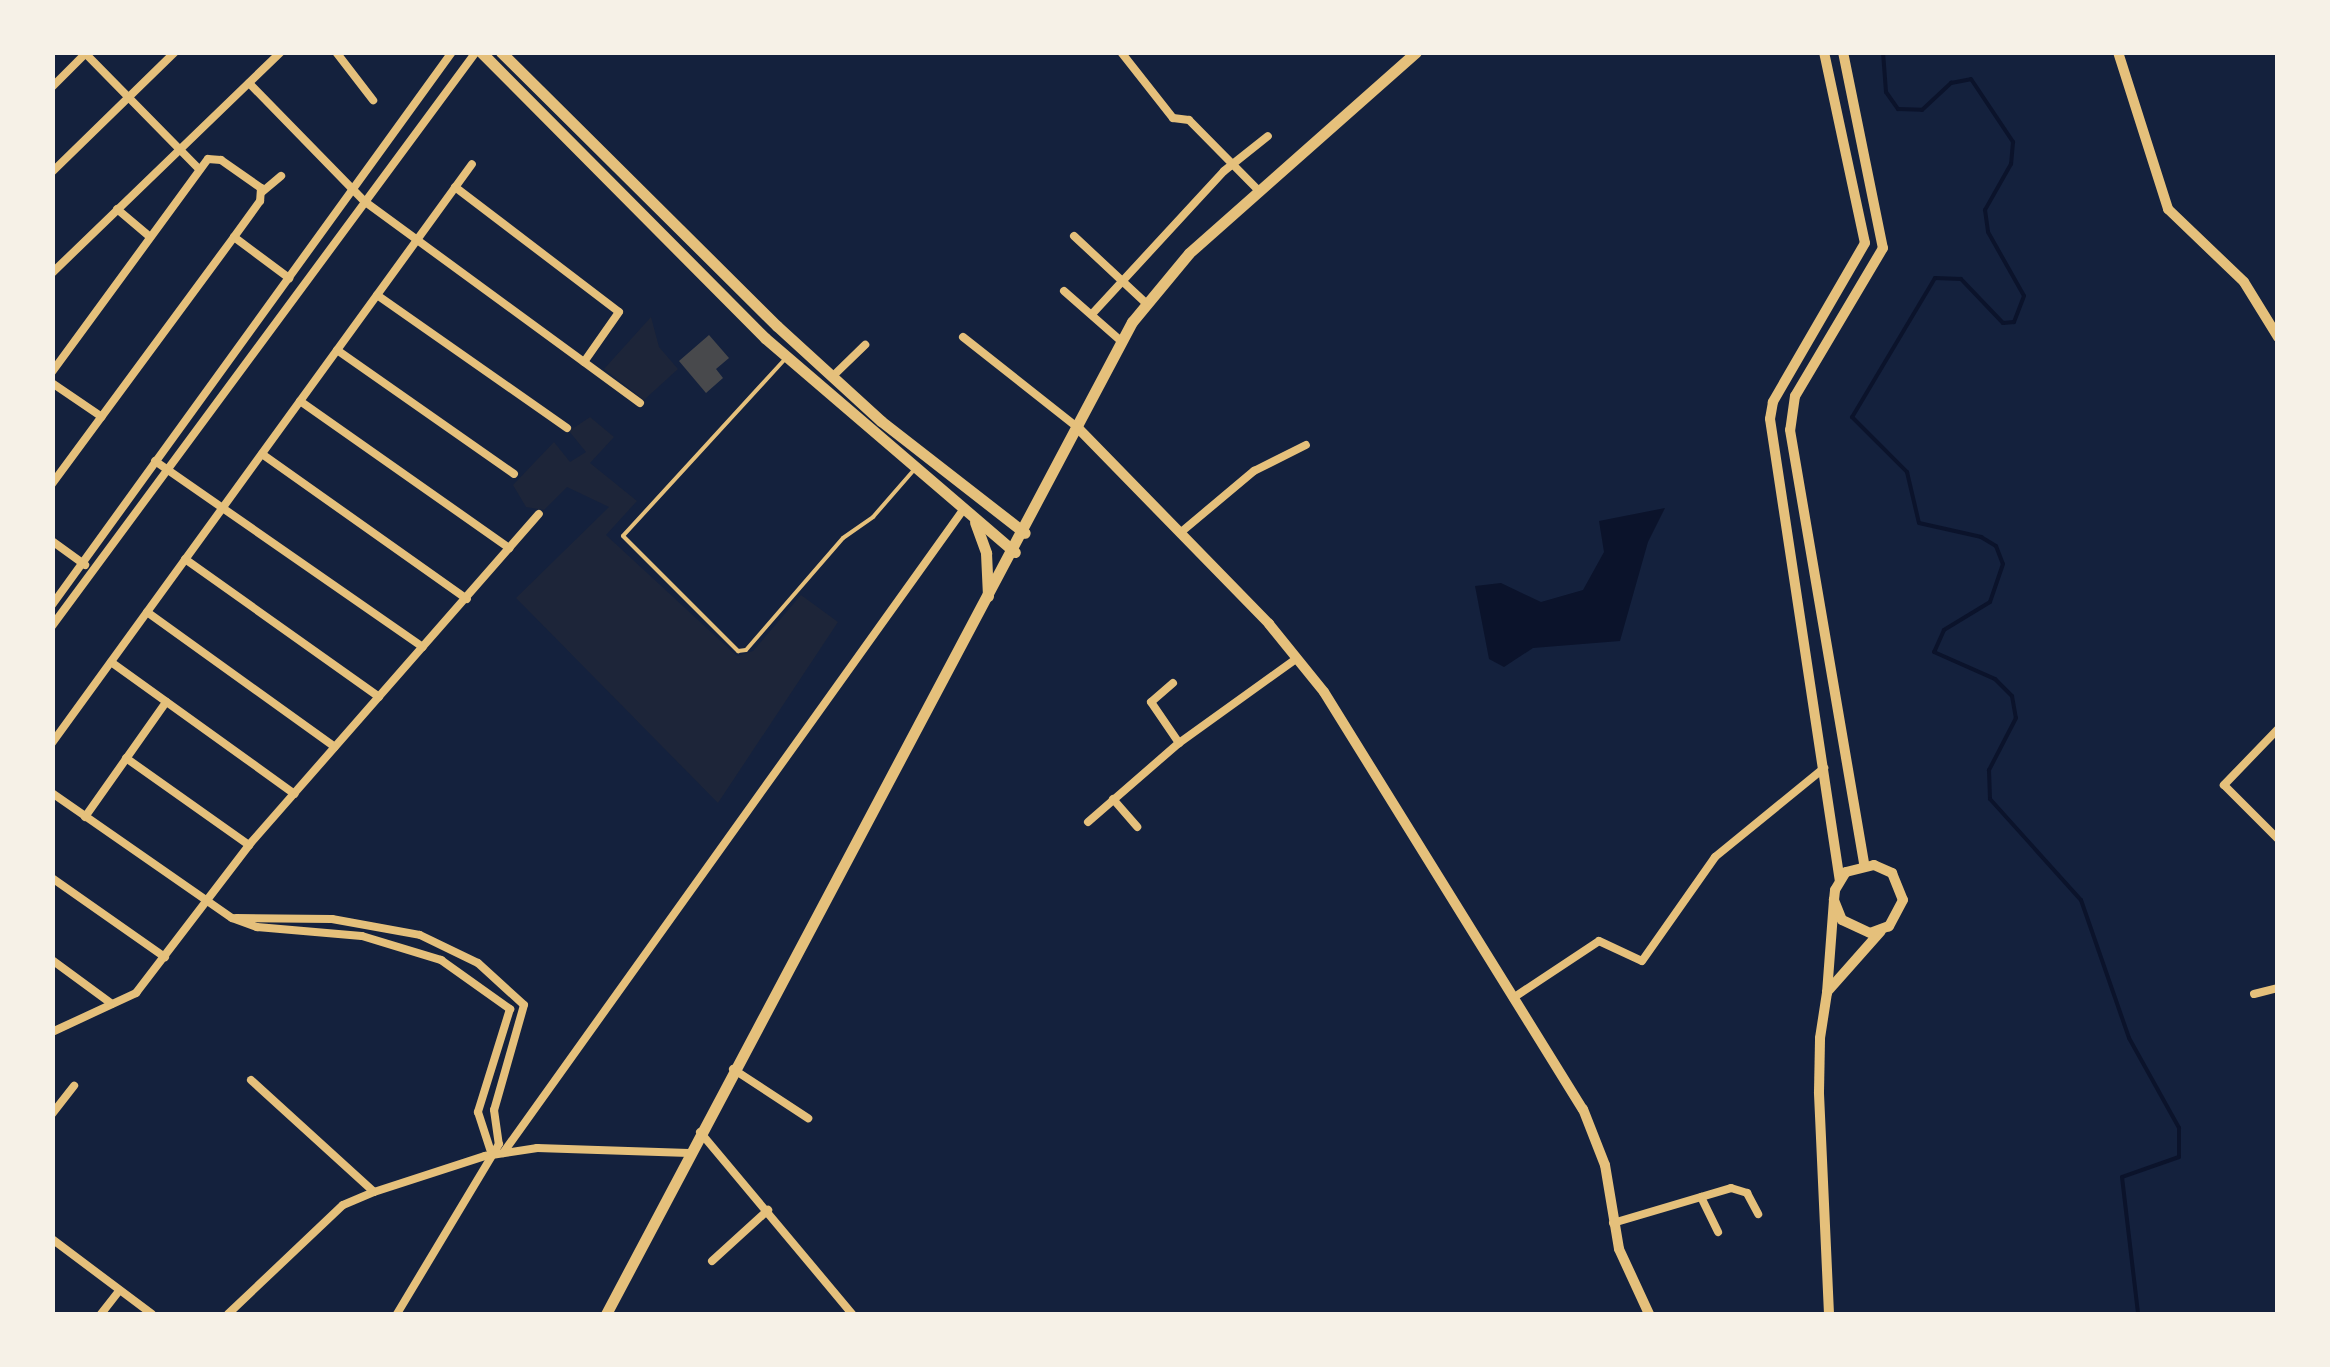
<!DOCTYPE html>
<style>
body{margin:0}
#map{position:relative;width:2330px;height:1367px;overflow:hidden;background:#14213d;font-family:"Playfair Display",serif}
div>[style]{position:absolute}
.green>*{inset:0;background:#1d2539}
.water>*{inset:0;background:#0b132b}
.stream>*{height:4px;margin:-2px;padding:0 2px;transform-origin:2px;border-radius:2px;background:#0b132b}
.building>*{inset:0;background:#48494c}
.service>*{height:4px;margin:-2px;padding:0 2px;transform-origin:2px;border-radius:2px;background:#e5c07b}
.minor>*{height:8px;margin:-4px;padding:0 4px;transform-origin:4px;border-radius:4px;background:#e5c07b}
.tertiary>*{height:10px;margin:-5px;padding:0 5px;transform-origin:5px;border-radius:5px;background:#e5c07b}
.secondary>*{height:11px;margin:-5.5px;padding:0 5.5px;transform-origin:5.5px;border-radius:5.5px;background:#e5c07b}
span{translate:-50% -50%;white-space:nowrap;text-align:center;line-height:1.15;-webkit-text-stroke:10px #f6f1e7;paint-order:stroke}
.frame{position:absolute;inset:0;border:55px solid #f6f1e7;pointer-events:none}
</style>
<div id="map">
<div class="green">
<i style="clip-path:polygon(651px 317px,659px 347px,678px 369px,644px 400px,604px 369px)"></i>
<i style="clip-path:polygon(590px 417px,614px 437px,590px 463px,637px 501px,606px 535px,737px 656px,753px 651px,801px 595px,838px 622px,718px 803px,516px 598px,609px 507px,567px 487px,544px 510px,526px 507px,513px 485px,554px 442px,570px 462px,586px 452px,569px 431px)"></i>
</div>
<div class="water">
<i style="clip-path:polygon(1665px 508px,1648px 542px,1620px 641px,1533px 648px,1504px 667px,1489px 659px,1475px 586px,1501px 583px,1541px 602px,1583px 590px,1604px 552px,1599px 521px)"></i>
</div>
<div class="stream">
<i style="left:1883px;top:52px;width:40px;rotate:85.7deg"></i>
<i style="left:1886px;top:92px;width:21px;rotate:55deg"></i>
<i style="left:1898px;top:109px;width:24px;rotate:2deg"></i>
<i style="left:1922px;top:110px;width:40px;rotate:-43deg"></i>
<i style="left:1951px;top:83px;width:20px;rotate:-11deg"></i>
<i style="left:1971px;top:79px;width:76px;rotate:56.3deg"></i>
<i style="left:2013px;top:142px;width:22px;rotate:95deg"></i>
<i style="left:2011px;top:164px;width:53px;rotate:119.5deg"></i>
<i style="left:1985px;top:210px;width:22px;rotate:82deg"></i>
<i style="left:1988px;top:232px;width:73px;rotate:60.6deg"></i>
<i style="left:2024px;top:296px;width:28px;rotate:111deg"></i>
<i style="left:2014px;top:322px;width:11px;rotate:175deg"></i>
<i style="left:2003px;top:323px;width:61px;rotate:-133.7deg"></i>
<i style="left:1961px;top:279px;width:26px;rotate:-178deg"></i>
<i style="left:1935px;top:278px;width:162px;rotate:120.8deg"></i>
<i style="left:1852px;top:417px;width:78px;rotate:45deg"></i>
<i style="left:1907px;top:472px;width:52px;rotate:76.8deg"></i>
<i style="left:1919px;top:523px;width:64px;rotate:12.7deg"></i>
<i style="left:1981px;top:537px;width:17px;rotate:31deg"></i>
<i style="left:1996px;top:546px;width:19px;rotate:69deg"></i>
<i style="left:2003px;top:564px;width:40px;rotate:108.9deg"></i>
<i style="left:1990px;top:602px;width:54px;rotate:148.7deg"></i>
<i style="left:1944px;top:630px;width:24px;rotate:114deg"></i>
<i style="left:1934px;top:652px;width:67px;rotate:23.9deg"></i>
<i style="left:1995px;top:679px;width:24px;rotate:45deg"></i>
<i style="left:2012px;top:696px;width:22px;rotate:80deg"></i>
<i style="left:2016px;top:718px;width:59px;rotate:117.4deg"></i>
<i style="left:1989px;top:770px;width:29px;rotate:88deg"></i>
<i style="left:1990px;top:799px;width:136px;rotate:48deg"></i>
<i style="left:2081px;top:900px;width:146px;rotate:70.8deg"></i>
<i style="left:2129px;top:1038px;width:103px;rotate:60.9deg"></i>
<i style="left:2179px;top:1128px;width:29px;rotate:90deg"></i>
<i style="left:2179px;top:1157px;width:60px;rotate:160.7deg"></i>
<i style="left:2122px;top:1177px;width:138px;rotate:83.3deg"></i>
</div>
<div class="building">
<i style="clip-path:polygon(709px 335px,729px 358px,716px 369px,723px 378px,706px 393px,679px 361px)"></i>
</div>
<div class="service">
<i style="left:786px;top:358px;width:241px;rotate:132.5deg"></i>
<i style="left:623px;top:536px;width:163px;rotate:45deg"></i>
<i style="left:738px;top:651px;width:8px;rotate:-7deg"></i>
<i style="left:746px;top:650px;width:148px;rotate:-49.1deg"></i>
<i style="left:843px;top:538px;width:37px;rotate:-35deg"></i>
<i style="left:873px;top:517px;width:61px;rotate:-49deg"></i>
</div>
<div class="minor">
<i style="left:84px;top:52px;width:163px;rotate:45.5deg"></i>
<i style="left:336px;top:52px;width:61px;rotate:52.4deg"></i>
<i style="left:1121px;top:52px;width:84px;rotate:51.8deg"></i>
<i style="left:1173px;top:118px;width:16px;rotate:7deg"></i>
<i style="left:1189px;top:120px;width:98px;rotate:45.4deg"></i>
<i style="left:249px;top:83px;width:165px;rotate:45.7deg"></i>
<i style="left:364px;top:201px;width:342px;rotate:36.2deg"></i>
<i style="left:52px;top:87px;width:47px;rotate:-45deg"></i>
<i style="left:52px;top:172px;width:172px;rotate:-44.3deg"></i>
<i style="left:455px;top:187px;width:206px;rotate:37.3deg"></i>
<i style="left:619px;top:312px;width:61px;rotate:125deg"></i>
<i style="left:262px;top:192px;width:25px;rotate:-40deg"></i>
<i style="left:117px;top:209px;width:42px;rotate:40.2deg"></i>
<i style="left:1074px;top:236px;width:100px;rotate:43deg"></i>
<i style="left:234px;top:237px;width:69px;rotate:36.7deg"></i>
<i style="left:52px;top:273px;width:318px;rotate:-44deg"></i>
<i style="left:1064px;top:291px;width:77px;rotate:41.3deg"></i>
<i style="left:377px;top:295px;width:232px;rotate:35deg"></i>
<i style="left:1093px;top:313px;width:193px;rotate:-47.3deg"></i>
<i style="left:1224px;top:171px;width:56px;rotate:-38.5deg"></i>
<i style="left:963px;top:337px;width:145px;rotate:38.3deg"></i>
<i style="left:337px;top:350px;width:216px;rotate:35deg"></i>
<i style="left:52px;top:372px;width:264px;rotate:-53.8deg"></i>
<i style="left:208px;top:159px;width:13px;rotate:4deg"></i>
<i style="left:221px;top:160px;width:49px;rotate:35deg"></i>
<i style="left:261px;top:188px;width:13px;rotate:94deg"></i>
<i style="left:260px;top:201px;width:44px;rotate:125.8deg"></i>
<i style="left:234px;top:237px;width:307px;rotate:126.4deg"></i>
<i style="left:833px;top:376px;width:45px;rotate:-44.1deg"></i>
<i style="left:52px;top:383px;width:60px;rotate:34.2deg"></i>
<i style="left:300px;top:401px;width:256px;rotate:35.1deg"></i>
<i style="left:262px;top:454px;width:251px;rotate:35.3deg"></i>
<i style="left:155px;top:461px;width:326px;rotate:34.8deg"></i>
<i style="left:1180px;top:533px;width:97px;rotate:-40deg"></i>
<i style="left:1254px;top:471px;width:58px;rotate:-26.6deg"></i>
<i style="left:52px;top:541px;width:41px;rotate:36deg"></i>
<i style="left:185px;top:559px;width:238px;rotate:35.4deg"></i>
<i style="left:52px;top:605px;width:683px;rotate:-54.12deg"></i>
<i style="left:147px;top:612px;width:231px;rotate:35.7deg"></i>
<i style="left:52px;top:626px;width:714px;rotate:-53.55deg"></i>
<i style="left:111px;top:662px;width:226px;rotate:35.7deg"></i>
<i style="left:1173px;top:683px;width:29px;rotate:139deg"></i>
<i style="left:1151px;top:702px;width:50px;rotate:55.7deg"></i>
<i style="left:2278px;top:729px;width:78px;rotate:134deg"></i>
<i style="left:2224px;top:785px;width:76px;rotate:45deg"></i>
<i style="left:52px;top:743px;width:715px;rotate:-54.04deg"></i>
<i style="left:126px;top:758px;width:151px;rotate:35.3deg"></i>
<i style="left:52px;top:793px;width:219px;rotate:34.8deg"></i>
<i style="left:232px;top:918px;width:27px;rotate:20deg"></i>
<i style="left:257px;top:927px;width:105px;rotate:4.9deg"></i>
<i style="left:362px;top:936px;width:83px;rotate:16.9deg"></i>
<i style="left:441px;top:960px;width:85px;rotate:35.4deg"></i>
<i style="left:510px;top:1009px;width:108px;rotate:107.3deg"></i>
<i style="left:478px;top:1112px;width:45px;rotate:72deg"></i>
<i style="left:1113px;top:799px;width:37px;rotate:49deg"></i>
<i style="left:85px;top:817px;width:141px;rotate:-54.8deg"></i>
<i style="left:1088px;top:822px;width:121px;rotate:-41deg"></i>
<i style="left:1179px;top:743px;width:144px;rotate:-35.7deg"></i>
<i style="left:52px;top:878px;width:138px;rotate:35deg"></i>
<i style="left:236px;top:918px;width:96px;rotate:0.6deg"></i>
<i style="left:332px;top:919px;width:89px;rotate:10.3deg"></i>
<i style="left:420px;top:935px;width:64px;rotate:25.8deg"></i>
<i style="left:478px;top:963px;width:62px;rotate:42.4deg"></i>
<i style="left:524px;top:1005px;width:109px;rotate:105.9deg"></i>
<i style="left:494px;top:1110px;width:34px;rotate:82deg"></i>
<i style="left:499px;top:1144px;width:198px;rotate:121deg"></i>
<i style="left:52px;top:960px;width:74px;rotate:36.3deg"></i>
<i style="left:2254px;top:994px;width:25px;rotate:-14deg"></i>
<i style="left:1513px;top:998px;width:103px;rotate:-33.5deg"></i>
<i style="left:1599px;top:941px;width:47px;rotate:24.9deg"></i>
<i style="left:1642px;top:961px;width:127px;rotate:-54.9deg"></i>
<i style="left:1715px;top:857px;width:141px;rotate:-39.2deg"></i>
<i style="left:52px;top:1032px;width:93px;rotate:-24.9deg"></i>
<i style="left:136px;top:993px;width:186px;rotate:-52.6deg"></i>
<i style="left:249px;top:845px;width:440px;rotate:-48.8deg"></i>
<i style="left:733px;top:1069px;width:90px;rotate:33.2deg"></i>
<i style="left:251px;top:1080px;width:166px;rotate:42.3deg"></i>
<i style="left:52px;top:1114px;width:36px;rotate:-52deg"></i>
<i style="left:700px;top:1132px;width:237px;rotate:50.1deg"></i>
<i style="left:503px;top:1153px;width:791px;rotate:-54.42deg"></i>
<i style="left:1701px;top:1197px;width:39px;rotate:64deg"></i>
<i style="left:1613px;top:1223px;width:123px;rotate:-16.5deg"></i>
<i style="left:1731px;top:1188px;width:17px;rotate:17deg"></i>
<i style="left:1747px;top:1193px;width:24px;rotate:62deg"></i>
<i style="left:52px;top:1239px;width:125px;rotate:36.9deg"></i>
<i style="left:712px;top:1261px;width:76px;rotate:-42.3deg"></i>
<i style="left:101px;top:1314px;width:29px;rotate:-52deg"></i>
<i style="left:228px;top:1314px;width:158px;rotate:-43.5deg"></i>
<i style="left:343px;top:1205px;width:34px;rotate:-23deg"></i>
<i style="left:374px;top:1192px;width:117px;rotate:-18deg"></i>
<i style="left:485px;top:1156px;width:53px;rotate:-8.7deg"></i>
<i style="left:537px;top:1148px;width:152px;rotate:1.9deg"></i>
</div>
<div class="tertiary">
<i style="left:1824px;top:52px;width:195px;rotate:77.9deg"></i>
<i style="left:1865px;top:243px;width:184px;rotate:120.1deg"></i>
<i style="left:1773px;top:402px;width:17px;rotate:100deg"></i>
<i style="left:1770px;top:419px;width:466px;rotate:81.4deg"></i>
<i style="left:1843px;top:52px;width:200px;rotate:78.5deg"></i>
<i style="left:1883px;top:248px;width:172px;rotate:120.7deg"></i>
<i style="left:1795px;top:396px;width:34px;rotate:98deg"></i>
<i style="left:1790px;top:430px;width:441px;rotate:80.3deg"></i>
<i style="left:2118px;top:52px;width:165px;rotate:72.3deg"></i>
<i style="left:2168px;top:209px;width:105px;rotate:43.8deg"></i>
<i style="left:2244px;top:282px;width:65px;rotate:58.3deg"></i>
<i style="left:1078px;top:428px;width:274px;rotate:45.7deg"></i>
<i style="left:1269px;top:624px;width:87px;rotate:51deg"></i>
<i style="left:1324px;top:692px;width:491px;rotate:58.2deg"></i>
<i style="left:1583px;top:1109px;width:60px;rotate:68.6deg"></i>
<i style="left:1605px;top:1165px;width:85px;rotate:80.5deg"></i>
<i style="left:1619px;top:1249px;width:72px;rotate:65.2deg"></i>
<i style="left:1827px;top:992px;width:81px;rotate:-48.5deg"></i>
<i style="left:1829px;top:1314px;width:222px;rotate:-92.6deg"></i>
<i style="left:1819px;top:1092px;width:54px;rotate:-88.9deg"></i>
<i style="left:1820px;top:1038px;width:46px;rotate:-81.2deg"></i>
<i style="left:1827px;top:993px;width:93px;rotate:-85.7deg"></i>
<i style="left:1834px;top:900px;width:10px;rotate:-84deg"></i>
<i style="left:1835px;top:890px;width:21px;rotate:-59deg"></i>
<i style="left:1846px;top:872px;width:29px;rotate:-14deg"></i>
<i style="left:1874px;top:865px;width:20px;rotate:24deg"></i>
<i style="left:1892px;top:873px;width:29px;rotate:68deg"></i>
<i style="left:1903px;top:900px;width:30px;rotate:118deg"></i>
<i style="left:1889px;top:926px;width:20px;rotate:160deg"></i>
<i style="left:1870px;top:933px;width:31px;rotate:-155deg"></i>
<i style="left:1842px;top:920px;width:22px;rotate:-112deg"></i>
</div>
<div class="secondary">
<i style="left:481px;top:52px;width:403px;rotate:45.2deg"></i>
<i style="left:765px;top:338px;width:329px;rotate:40.6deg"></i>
<i style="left:501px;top:52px;width:389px;rotate:44.8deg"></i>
<i style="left:777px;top:326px;width:141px;rotate:42.4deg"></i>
<i style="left:881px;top:421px;width:182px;rotate:37.9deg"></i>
<i style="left:975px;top:522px;width:33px;rotate:70deg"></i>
<i style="left:986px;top:553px;width:43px;rotate:87.3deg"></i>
<i style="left:606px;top:1314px;width:1123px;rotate:-62.07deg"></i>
<i style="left:1132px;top:322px;width:89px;rotate:-50.4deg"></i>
<i style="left:1189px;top:253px;width:303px;rotate:-41.5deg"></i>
</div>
<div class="frame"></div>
</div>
